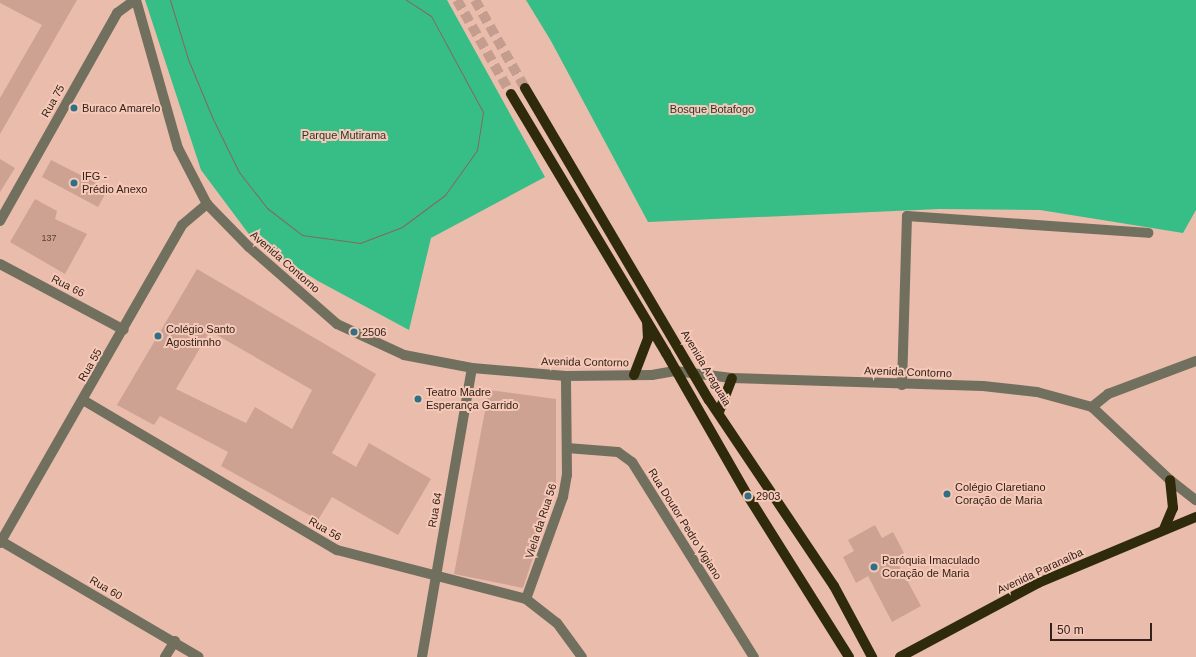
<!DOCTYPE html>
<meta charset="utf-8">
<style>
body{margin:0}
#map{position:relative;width:1196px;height:657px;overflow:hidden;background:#e9bcab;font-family:Helvetica,sans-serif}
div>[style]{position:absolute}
.green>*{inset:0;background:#37be87}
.building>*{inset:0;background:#cea292}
.major-tunnel>*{height:10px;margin-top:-5px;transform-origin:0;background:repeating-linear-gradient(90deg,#c49d8e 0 10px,transparent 0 15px)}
.minor>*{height:10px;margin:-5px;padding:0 5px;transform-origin:5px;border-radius:5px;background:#716f5e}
.major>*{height:10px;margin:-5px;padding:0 5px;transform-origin:5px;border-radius:5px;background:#2e2a0a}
.tram>*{height:1px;margin:-0.5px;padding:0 0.5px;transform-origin:0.5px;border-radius:0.5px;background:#85685c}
.dots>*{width:11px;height:11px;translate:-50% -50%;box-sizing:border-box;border:2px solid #f6c8b7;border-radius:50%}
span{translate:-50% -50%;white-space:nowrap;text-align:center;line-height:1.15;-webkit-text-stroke:4px #f6c8b7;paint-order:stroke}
.number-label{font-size:9px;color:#594239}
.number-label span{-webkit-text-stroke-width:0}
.street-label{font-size:11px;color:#32221b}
.poi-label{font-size:11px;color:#32221b}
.left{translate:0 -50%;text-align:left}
.park-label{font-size:11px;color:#1f372b}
.scale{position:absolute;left:1050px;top:623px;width:102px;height:18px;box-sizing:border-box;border:2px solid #32221b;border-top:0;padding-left:5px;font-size:12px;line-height:14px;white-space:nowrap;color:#32221b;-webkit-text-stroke:3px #f6c8b7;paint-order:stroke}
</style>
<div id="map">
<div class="green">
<i style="clip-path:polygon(145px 0,447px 0,545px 177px,431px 238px,409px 330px,318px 281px,254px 241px,201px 170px)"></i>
<i style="clip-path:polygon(526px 0,1196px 0,1196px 210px,1183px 233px,1040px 210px,939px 209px,648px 222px,551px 41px)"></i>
</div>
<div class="building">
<i style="clip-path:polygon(0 0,77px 0,0 134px,0 98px,42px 25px,0 3px)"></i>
<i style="clip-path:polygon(0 159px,15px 168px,0 192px)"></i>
<i style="clip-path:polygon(51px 160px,108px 189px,98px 207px,42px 177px)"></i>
<i style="clip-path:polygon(35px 199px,57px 211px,55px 219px,87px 234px,65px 274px,10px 242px)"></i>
<i style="clip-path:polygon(evenodd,197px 269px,376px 374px,332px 453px,356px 467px,369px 443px,431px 479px,398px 535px,332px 497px,318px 520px,221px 466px,228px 452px,160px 416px,154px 425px,117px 405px,197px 269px,210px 331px,312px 390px,292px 429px,255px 407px,246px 423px,176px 389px,210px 331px)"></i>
<i style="clip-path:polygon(489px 390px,556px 399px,556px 488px,523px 588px,454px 574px)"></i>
<i style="clip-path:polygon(875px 525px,882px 538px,893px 532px,904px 553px,895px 558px,921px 606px,892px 622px,868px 576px,856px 583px,843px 557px,854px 551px,848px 540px)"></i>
</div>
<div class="major-tunnel">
<i style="left:457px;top:0;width:108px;rotate:60.1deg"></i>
<i style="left:475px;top:0;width:101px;rotate:60.4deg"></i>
</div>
<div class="minor">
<i style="left:136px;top:0;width:154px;rotate:74.2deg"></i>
<i style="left:178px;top:148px;width:63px;rotate:62.6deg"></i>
<i style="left:207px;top:204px;width:60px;rotate:45.7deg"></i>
<i style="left:249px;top:247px;width:117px;rotate:41.2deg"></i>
<i style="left:337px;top:324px;width:74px;rotate:24.8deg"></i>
<i style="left:404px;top:355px;width:69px;rotate:10.8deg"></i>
<i style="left:472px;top:368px;width:94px;rotate:4.9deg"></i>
<i style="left:566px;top:376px;width:86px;rotate:-0.7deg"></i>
<i style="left:652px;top:375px;width:23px;rotate:-10deg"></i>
<i style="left:675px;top:371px;width:57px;rotate:7deg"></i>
<i style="left:732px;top:378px;width:251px;rotate:1.8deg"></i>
<i style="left:983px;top:386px;width:54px;rotate:6.3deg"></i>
<i style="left:1037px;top:392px;width:57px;rotate:15.3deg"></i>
<i style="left:1092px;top:407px;width:107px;rotate:43.1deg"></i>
<i style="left:1170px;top:480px;width:33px;rotate:38deg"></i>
<i style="left:0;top:221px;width:239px;rotate:-60.6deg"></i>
<i style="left:117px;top:13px;width:22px;rotate:-36deg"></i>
<i style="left:0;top:264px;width:140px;rotate:28deg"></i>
<i style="left:902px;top:385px;width:169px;rotate:-88.3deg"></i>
<i style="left:907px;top:216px;width:242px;rotate:4deg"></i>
<i style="left:83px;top:400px;width:295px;rotate:30.6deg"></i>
<i style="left:337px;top:550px;width:195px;rotate:14.5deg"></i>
<i style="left:526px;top:599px;width:39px;rotate:38deg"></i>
<i style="left:557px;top:623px;width:42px;rotate:53.7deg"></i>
<i style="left:1092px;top:407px;width:21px;rotate:-39deg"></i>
<i style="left:1108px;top:394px;width:94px;rotate:-20.6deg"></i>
<i style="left:567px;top:448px;width:51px;rotate:4.5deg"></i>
<i style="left:618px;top:452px;width:17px;rotate:36deg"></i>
<i style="left:632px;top:462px;width:230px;rotate:58deg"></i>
<i style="left:1px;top:541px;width:229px;rotate:30.4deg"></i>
<i style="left:0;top:543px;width:366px;rotate:-60.2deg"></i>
<i style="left:182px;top:225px;width:33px;rotate:-40deg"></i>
<i style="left:526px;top:599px;width:109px;rotate:-70.1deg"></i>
<i style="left:563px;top:497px;width:22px;rotate:-80deg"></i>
<i style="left:567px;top:475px;width:99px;rotate:-90.6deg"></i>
<i style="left:165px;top:657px;width:19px;rotate:-58deg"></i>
<i style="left:422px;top:657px;width:293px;rotate:-80.2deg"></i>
</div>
<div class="major">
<i style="left:525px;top:88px;width:362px;rotate:59.5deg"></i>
<i style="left:709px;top:400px;width:224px;rotate:56.1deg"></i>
<i style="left:834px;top:586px;width:81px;rotate:61.8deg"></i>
<i style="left:511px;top:94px;width:302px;rotate:59.1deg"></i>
<i style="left:666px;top:353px;width:165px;rotate:60.2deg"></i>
<i style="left:748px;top:496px;width:190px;rotate:57.9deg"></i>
<i style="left:634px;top:375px;width:39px;rotate:-69deg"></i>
<i style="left:648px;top:339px;width:17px;rotate:-93deg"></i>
<i style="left:719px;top:412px;width:36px;rotate:-69deg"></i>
<i style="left:1164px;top:529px;width:23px;rotate:-67deg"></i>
<i style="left:1173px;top:508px;width:28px;rotate:-96deg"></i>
<i style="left:900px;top:657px;width:157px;rotate:-28.2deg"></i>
<i style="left:1038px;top:583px;width:171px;rotate:-22.7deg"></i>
</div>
<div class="tram">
<i style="left:170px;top:0;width:62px;rotate:73deg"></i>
<i style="left:188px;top:59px;width:63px;rotate:67.5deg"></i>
<i style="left:212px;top:117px;width:61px;rotate:63.9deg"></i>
<i style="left:239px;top:172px;width:46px;rotate:52.1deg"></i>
<i style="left:267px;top:208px;width:44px;rotate:37.6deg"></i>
<i style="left:302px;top:235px;width:59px;rotate:7.9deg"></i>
<i style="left:360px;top:243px;width:45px;rotate:-20.9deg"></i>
<i style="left:402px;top:227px;width:54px;rotate:-36.7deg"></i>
<i style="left:445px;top:195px;width:55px;rotate:-54.6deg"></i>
<i style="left:477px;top:150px;width:38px;rotate:-81deg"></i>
<i style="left:483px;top:112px;width:109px;rotate:-118.4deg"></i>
<i style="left:431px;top:16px;width:30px;rotate:-147deg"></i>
</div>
<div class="dots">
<i style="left:74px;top:108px;background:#307084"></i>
<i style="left:74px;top:183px;background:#307084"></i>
<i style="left:354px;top:332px;background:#307084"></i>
<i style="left:158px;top:336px;background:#307084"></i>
<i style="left:418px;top:399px;background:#307084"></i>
<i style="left:947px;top:494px;background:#307084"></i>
<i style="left:748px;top:496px;background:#307084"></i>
<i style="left:874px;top:567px;background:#307084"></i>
</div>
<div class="number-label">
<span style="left:49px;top:238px">137</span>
</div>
<div class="street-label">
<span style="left:53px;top:101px;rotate:-61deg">Rua 75</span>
<span style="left:285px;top:262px;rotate:41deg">Avenida Contorno</span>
<span style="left:68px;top:286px;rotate:27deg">Rua 66</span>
<span style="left:585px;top:362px;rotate:1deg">Avenida Contorno</span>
<span style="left:90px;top:365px;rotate:-60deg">Rua 55</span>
<span style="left:706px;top:368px;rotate:59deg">Avenida Araguaia</span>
<span style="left:908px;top:372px;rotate:2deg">Avenida Contorno</span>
<span style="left:435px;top:510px;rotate:-80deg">Rua 64</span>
<span style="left:541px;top:521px;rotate:-72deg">Viela da Rua 56</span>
<span style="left:685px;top:524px;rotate:58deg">Rua Doutor Pedro Vigiano</span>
<span style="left:325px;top:529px;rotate:30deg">Rua 56</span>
<span style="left:1040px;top:571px;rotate:-25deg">Avenida Paranaíba</span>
<span style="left:106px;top:588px;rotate:30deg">Rua 60</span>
</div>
<div class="poi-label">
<span class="left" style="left:82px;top:108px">Buraco Amarelo</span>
<span class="left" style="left:82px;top:183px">IFG -<br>Prédio Anexo</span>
<span class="left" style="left:166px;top:336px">Colégio Santo<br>Agostinnho</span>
<span class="left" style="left:362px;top:332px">2506</span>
<span class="left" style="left:426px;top:399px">Teatro Madre<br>Esperança Garrido</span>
<span class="left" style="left:955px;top:494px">Colégio Claretiano<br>Coração de Maria</span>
<span class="left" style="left:756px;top:496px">2903</span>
<span class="left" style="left:882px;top:567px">Paróquia Imaculado<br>Coração de Maria</span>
</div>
<div class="park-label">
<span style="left:712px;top:109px">Bosque Botafogo</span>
<span style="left:344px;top:135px">Parque Mutirama</span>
</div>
<div class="scale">50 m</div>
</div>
